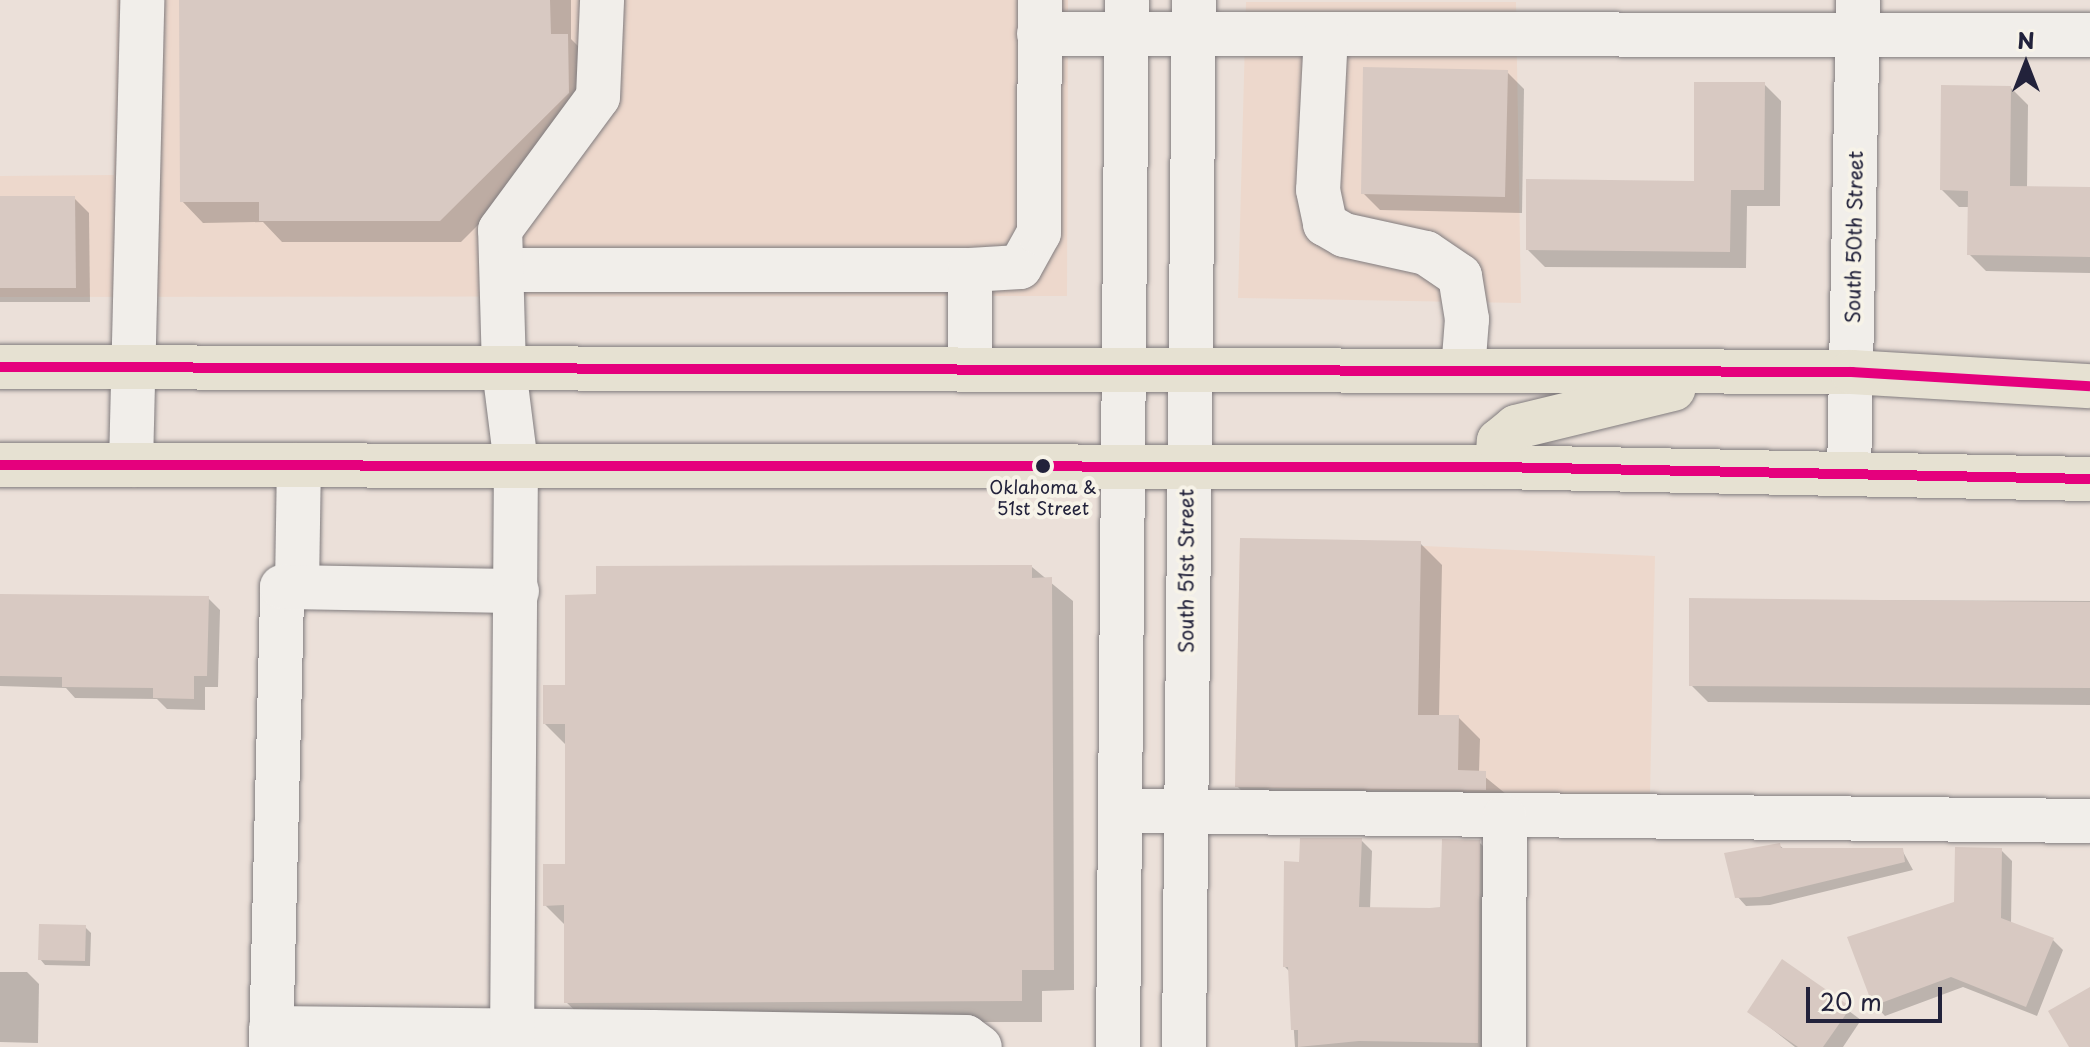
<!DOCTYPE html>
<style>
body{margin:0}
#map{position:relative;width:2090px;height:1047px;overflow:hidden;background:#ebe0d9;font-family:"Playpen Sans",sans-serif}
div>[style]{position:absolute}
.built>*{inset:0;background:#edd8cc}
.shadow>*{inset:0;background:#0003}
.building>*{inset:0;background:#d8c9c2}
.roads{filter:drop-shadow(0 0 2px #817c7e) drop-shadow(0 0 2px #817c7e)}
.minor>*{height:44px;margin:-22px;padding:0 22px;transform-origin:22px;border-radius:22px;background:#f1eeea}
.major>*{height:44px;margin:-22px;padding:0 22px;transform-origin:22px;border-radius:22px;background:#e6e1d2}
.bus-1>*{height:10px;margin:-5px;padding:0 5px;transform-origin:5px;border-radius:5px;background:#e5007d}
.dots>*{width:22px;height:22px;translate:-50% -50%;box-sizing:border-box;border:4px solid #f7f3e8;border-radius:50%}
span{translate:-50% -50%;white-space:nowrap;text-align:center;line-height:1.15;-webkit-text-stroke:8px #f7f3e8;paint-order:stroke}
.bus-label{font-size:18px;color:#22223b}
.street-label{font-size:20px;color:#22223b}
.north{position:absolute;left:1986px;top:24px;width:80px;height:80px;-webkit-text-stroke:6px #f7f3e8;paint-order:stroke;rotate:0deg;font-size:22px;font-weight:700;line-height:32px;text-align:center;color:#22223b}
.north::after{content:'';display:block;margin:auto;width:28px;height:36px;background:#22223b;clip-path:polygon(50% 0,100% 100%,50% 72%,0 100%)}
.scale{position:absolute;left:1806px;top:987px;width:136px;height:36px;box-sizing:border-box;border:4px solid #22223b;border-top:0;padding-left:10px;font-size:24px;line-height:28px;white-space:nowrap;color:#22223b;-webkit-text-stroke:6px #f7f3e8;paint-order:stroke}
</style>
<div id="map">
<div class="built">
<i style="clip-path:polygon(117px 0,1068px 0,1067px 296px,0 297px,0 176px,114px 175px)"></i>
<i style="clip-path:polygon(1246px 2px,1516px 2px,1521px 303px,1238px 298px)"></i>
<i style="clip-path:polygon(1240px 538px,1655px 556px,1650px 797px,1235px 787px)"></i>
</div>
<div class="shadow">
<i style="clip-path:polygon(181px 0,571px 0,571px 39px,589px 57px,589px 114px,461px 242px,282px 242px,263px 222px,203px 223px,182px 201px)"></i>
<i style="clip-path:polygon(1507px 72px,1524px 89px,1522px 213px,1380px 210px,1363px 193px)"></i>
<i style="clip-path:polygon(1764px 84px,1781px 101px,1780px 206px,1747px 206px,1746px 268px,1545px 267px,1528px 250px,1696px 183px)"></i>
<i style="clip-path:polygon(2011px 88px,2028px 105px,2027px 188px,2090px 189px,2090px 273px,1986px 271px,1969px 254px,1970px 207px,1959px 207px,1942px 190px)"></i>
<i style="clip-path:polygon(0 198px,74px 198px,89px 213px,90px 302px,0 302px)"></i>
<i style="clip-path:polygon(1420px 543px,1442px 565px,1439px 717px,1458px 717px,1480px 739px,1479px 772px,1506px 794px,1258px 808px,1237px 786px)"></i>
<i style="clip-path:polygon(1032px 567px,1073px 601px,1074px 990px,1042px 991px,1042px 1022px,588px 1023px,566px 1002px,566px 926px,545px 905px,567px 866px,567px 746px,545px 724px,567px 687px)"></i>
<i style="clip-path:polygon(208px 598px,220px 610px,218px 687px,205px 687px,205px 710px,167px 709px,157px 699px,75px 698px,66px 688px,0 686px,0 599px)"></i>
<i style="clip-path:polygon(1691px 600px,2090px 601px,2090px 705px,1708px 702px,1691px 685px)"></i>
<i style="clip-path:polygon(1361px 840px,1372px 851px,1370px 909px,1442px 909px,1479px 842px,1490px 853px,1487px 1047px,1295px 1047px,1290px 972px,1285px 967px,1301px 864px)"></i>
<i style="clip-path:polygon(1779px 845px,1785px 850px,1902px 850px,1913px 870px,1770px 905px,1746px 906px,1737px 896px)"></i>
<i style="clip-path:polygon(2001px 850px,2012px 861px,2011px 924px,2053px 940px,2063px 950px,2037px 1016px,1963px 987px,1885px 1016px,1875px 1005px)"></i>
<i style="clip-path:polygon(85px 927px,91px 933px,90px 966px,45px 965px,40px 959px)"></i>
<i style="clip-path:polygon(1783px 962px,1861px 1020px,1843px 1047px,1795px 1047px,1749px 1011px)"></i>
<i style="clip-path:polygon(0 972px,27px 972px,39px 984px,38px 1043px,0 1042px)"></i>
</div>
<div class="building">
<i style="clip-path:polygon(179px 0,550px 0,551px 34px,568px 34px,569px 93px,440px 221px,259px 221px,259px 202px,180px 202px)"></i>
<i style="clip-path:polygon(1363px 67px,1508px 70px,1505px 197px,1361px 194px)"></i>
<i style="clip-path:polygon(1694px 82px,1765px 82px,1764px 190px,1731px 190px,1730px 252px,1526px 250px,1526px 179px,1694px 181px)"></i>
<i style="clip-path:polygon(1941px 85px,2011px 86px,2010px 186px,2090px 187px,2090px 257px,1967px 255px,1968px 191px,1940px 190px)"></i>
<i style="clip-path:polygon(0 196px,75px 196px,76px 288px,0 288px)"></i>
<i style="clip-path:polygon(1240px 538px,1421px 541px,1418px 715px,1459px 715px,1458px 770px,1486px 771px,1486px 790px,1235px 787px)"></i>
<i style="clip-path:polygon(1032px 565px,1032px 578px,1052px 577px,1054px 970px,1022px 970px,1022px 1001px,564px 1003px,564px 905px,543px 906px,543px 864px,565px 864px,565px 724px,543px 724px,543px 685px,565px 685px,565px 595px,596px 594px,596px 566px)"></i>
<i style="clip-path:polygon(0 594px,209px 596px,207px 676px,194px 676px,194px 699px,153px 698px,153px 688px,62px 687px,62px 677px,0 676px)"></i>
<i style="clip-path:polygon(1689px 598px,2090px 602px,2090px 688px,1689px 686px)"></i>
<i style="clip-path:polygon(1300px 838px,1362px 838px,1359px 907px,1430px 908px,1440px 907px,1442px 839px,1480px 840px,1478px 1043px,1359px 1041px,1298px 1047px,1298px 1030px,1291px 1030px,1288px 967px,1283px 967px,1284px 861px,1299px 862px)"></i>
<i style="clip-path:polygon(1780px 843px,1781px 848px,1903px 848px,1905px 862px,1760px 897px,1735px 898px,1724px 853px)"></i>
<i style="clip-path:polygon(1955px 847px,2002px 848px,2001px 918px,2054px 938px,2026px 1007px,1951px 977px,1873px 1006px,1847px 937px,1954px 902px)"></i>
<i style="clip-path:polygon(39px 924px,86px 925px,85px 961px,38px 960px)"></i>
<i style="clip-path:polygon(1782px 959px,1851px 1007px,1823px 1047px,1798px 1047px,1747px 1012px)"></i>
<i style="clip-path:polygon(2090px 987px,2090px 1047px,2069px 1047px,2048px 1011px)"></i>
</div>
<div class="roads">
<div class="minor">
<i style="left:1039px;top:34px;width:1051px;rotate:0.05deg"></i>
<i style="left:1326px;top:34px;width:156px;rotate:92.9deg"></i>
<i style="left:1318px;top:190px;width:35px;rotate:78deg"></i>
<i style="left:1325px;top:224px;width:22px;rotate:30deg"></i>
<i style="left:1344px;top:235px;width:84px;rotate:12.4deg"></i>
<i style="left:1426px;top:253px;width:41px;rotate:34.1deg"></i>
<i style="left:1460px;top:276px;width:44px;rotate:80.8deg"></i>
<i style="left:1467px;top:319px;width:52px;rotate:94.4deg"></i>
<i style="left:502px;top:270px;width:468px"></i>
<i style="left:970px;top:370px;width:100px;rotate:-90deg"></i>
<i style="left:970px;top:270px;width:50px;rotate:-3.4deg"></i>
<i style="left:1020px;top:267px;width:39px;rotate:-61deg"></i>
<i style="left:1039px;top:233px;width:233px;rotate:-89.8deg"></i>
<i style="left:131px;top:465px;width:465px;rotate:-88.6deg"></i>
<i style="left:1849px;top:474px;width:474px;rotate:-88.9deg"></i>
<i style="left:297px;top:587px;width:122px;rotate:-89.1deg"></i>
<i style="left:1122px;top:811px;width:968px;rotate:0.59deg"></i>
<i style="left:271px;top:1028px;width:381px;rotate:0.6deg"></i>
<i style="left:271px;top:1047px;width:460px;rotate:-88.6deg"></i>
<i style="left:282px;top:587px;width:235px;rotate:1deg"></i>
<i style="left:512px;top:1047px;width:583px;rotate:-89.61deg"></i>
<i style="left:516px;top:464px;width:96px;rotate:-97.2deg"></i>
<i style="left:504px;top:369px;width:139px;rotate:-91.6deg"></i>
<i style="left:500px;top:230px;width:165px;rotate:-53.6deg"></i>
<i style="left:598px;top:97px;width:97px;rotate:-87.6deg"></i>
<i style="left:652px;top:1047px;width:15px;rotate:-90deg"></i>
<i style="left:652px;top:1032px;width:314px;rotate:0.9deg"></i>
<i style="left:966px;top:1037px;width:17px;rotate:36deg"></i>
<i style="left:1118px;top:1047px;width:1047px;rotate:-89.51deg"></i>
<i style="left:1184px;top:1047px;width:1047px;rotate:-89.45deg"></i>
<i style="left:1504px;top:1047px;width:230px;rotate:-89.8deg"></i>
</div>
<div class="major">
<i style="left:0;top:367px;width:1852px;rotate:0.15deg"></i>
<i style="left:1852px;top:372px;width:238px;rotate:3.4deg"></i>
<i style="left:0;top:465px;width:1497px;rotate:0.08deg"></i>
<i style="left:1497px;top:467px;width:593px;rotate:1.16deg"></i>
<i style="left:1497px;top:467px;width:26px;rotate:-86deg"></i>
<i style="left:1499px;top:441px;width:22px;rotate:-39deg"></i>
<i style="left:1516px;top:427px;width:162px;rotate:-13.6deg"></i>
</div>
</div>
<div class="bus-1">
<i style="left:0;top:367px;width:1852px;rotate:0.15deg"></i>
<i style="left:1852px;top:372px;width:238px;rotate:3.4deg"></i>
<i style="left:0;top:465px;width:1497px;rotate:0.08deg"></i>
<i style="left:1497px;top:467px;width:593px;rotate:1.16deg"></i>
</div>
<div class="dots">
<i style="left:1043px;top:466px;background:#22223b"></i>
</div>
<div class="bus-label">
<span style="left:1043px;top:498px">Oklahoma &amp;<br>51st Street</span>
</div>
<div class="street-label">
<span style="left:1854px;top:237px;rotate:-89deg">South 50th Street</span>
<span style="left:1186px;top:571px;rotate:-90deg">South 51st Street</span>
</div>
<div class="north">N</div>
<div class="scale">20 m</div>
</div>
